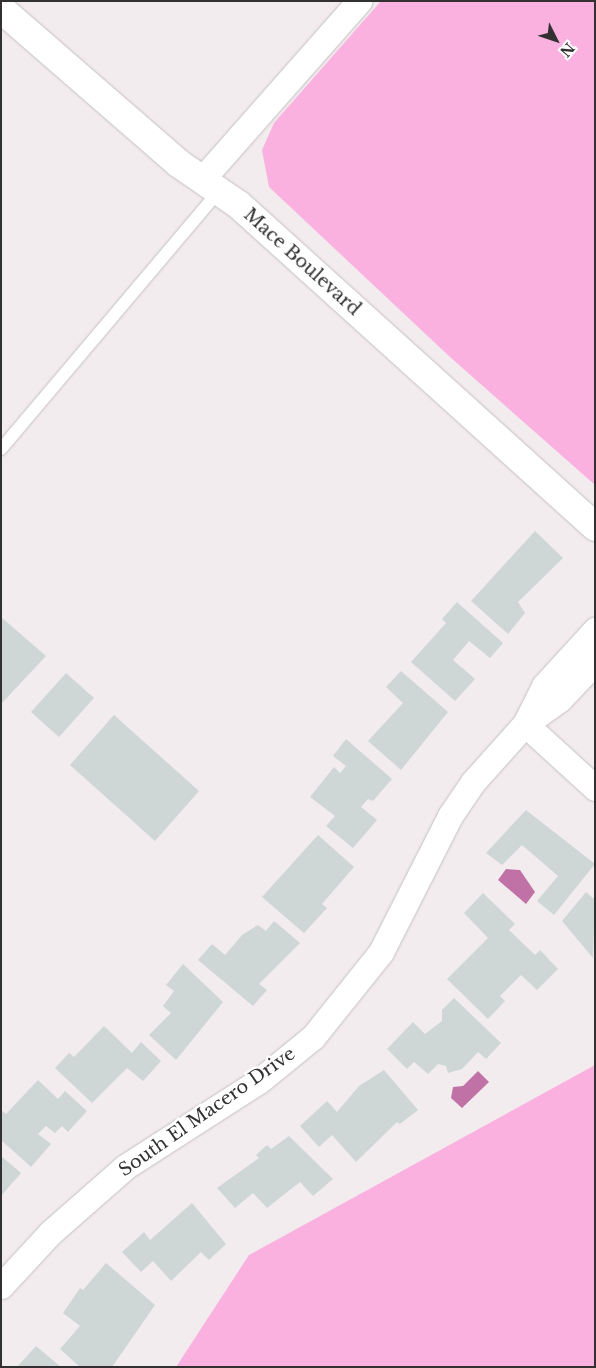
<!DOCTYPE html>
<style>
body{margin:0}
#map{position:relative;width:596px;height:1368px;overflow:hidden;background:#f2ecef;font-family:"Libre Baskerville",serif}
div>[style]{position:absolute}
.green>*{inset:0;background:#fab1df}
.water>*{inset:0;background:#c072a6}
.building>*{inset:0;background:#ced6d6}
.roads{filter:drop-shadow(0 0 1px #c6bfc3) drop-shadow(0 0 1px #c6bfc3)}
.lane>*{height:12px;margin:-6px;padding:0 6px;transform-origin:6px;border-radius:6px;background:#fff}
.street>*{height:25px;margin:-12.5px;padding:0 12.5px;transform-origin:12.5px;border-radius:12.5px;background:#fff}
.secondary>*{height:28px;margin:-14px;padding:0 14px;transform-origin:14px;border-radius:14px;background:#fff}
span{translate:-50% -50%;white-space:nowrap;text-align:center;line-height:1.15;-webkit-text-stroke:5px #fff;paint-order:stroke}
.street-label{font-size:18px;color:#333032}
.frame{position:absolute;inset:0;border:2px solid #333032;pointer-events:none}
.north{position:absolute;left:531px;top:15px;width:50px;height:50px;-webkit-text-stroke:4px #fff;paint-order:stroke;rotate:131deg;font-size:14px;font-weight:700;line-height:20px;text-align:center;color:#333032}
.north::after{content:'';display:block;margin:auto;width:18px;height:22px;background:#333032;clip-path:polygon(50% 0,100% 100%,50% 72%,0 100%)}
</style>
<div id="map">
<div class="green">
<i style="clip-path:polygon(381px 1px,595px 1px,595px 485px,450px 357px,269px 187px,262px 150px,274px 123px)"></i>
<i style="clip-path:polygon(595px 1065px,595px 1367px,176px 1367px,249px 1255px)"></i>
</div>
<div class="water">
<i style="clip-path:polygon(506px 869px,520px 870px,535px 892px,526px 904px,498px 880px)"></i>
<i style="clip-path:polygon(478px 1071px,489px 1082px,462px 1108px,451px 1098px,453px 1087px,463px 1086px)"></i>
</div>
<div class="building">
<i style="clip-path:polygon(535px 531px,563px 558px,518px 602px,525px 613px,508px 634px,471px 601px)"></i>
<i style="clip-path:polygon(457px 602px,503px 643px,490px 658px,469px 641px,453px 660px,475px 679px,455px 701px,411px 662px,446px 623px,442px 619px)"></i>
<i style="clip-path:polygon(1px 617px,46px 656px,1px 704px)"></i>
<i style="clip-path:polygon(401px 671px,448px 712px,401px 770px,368px 741px,403px 703px,386px 687px)"></i>
<i style="clip-path:polygon(66px 673px,94px 698px,59px 737px,31px 712px)"></i>
<i style="clip-path:polygon(114px 715px,199px 791px,155px 841px,70px 765px)"></i>
<i style="clip-path:polygon(346px 739px,392px 779px,373px 801px,368px 799px,361px 807px,377px 820px,353px 848px,326px 826px,335px 816px,310px 797px,334px 767px,340px 773px,346px 766px,333px 756px)"></i>
<i style="clip-path:polygon(526px 810px,595px 864px,554px 915px,537px 901px,558px 876px,522px 845px,502px 865px,486px 853px)"></i>
<i style="clip-path:polygon(318px 835px,354px 867px,322px 904px,327px 908px,304px 933px,262px 897px)"></i>
<i style="clip-path:polygon(586px 892px,595px 900px,593px 958px,562px 921px)"></i>
<i style="clip-path:polygon(483px 893px,515px 924px,509px 930px,535px 955px,540px 950px,558px 969px,537px 990px,521px 975px,500px 996px,505px 1001px,488px 1019px,447px 979px,488px 938px,464px 913px)"></i>
<i style="clip-path:polygon(274px 921px,300px 943px,259px 984px,267px 990px,253px 1006px,198px 960px,212px 944px,225px 955px,242px 935px,258px 925px,266px 931px)"></i>
<i style="clip-path:polygon(183px 964px,223px 1002px,176px 1060px,149px 1035px,171px 1013px,163px 1006px,174px 991px,166px 985px)"></i>
<i style="clip-path:polygon(454px 998px,501px 1043px,486px 1059px,478px 1052px,462px 1069px,448px 1073px,446px 1066px,438px 1064px,428px 1074px,414px 1062px,407px 1069px,387px 1049px,413px 1022px,425px 1034px,442px 1021px,442px 1010px)"></i>
<i style="clip-path:polygon(104px 1026px,132px 1053px,141px 1042px,161px 1061px,143px 1081px,127px 1068px,92px 1103px,55px 1068px,69px 1053px,74px 1057px)"></i>
<i style="clip-path:polygon(384px 1070px,418px 1110px,400px 1124px,397px 1122px,356px 1162px,332px 1135px,319px 1147px,300px 1126px,327px 1101px,337px 1112px,359px 1086px)"></i>
<i style="clip-path:polygon(38px 1080px,58px 1099px,65px 1091px,87px 1111px,68px 1132px,62px 1126px,55px 1133px,46px 1126px,38px 1134px,51px 1144px,31px 1167px,1px 1140px,1px 1110px,6px 1114px)"></i>
<i style="clip-path:polygon(289px 1136px,333px 1179px,313px 1196px,300px 1182px,267px 1208px,253px 1193px,235px 1208px,217px 1188px,259px 1158px,256px 1155px,267px 1145px,271px 1149px)"></i>
<i style="clip-path:polygon(1px 1156px,21px 1173px,1px 1196px)"></i>
<i style="clip-path:polygon(192px 1203px,226px 1244px,209px 1260px,201px 1252px,171px 1281px,153px 1261px,141px 1272px,122px 1252px,144px 1232px,150px 1240px)"></i>
<i style="clip-path:polygon(106px 1263px,155px 1305px,112px 1367px,80px 1367px,60px 1349px,80px 1326px,63px 1313px,80px 1288px,83px 1290px)"></i>
<i style="clip-path:polygon(36px 1346px,61px 1367px,17px 1367px)"></i>
</div>
<div class="roads">
<div class="lane">
<i style="left:1px;top:449px;width:339px;rotate:-49.8deg"></i>
</div>
<div class="street">
<i style="left:204px;top:177px;width:235px;rotate:-48.6deg"></i>
<i style="left:526px;top:722px;width:40px;rotate:-63.4deg"></i>
<i style="left:544px;top:686px;width:76px;rotate:-47.7deg"></i>
<i style="left:525px;top:724px;width:95px;rotate:42.4deg"></i>
<i style="left:1px;top:1286px;width:72px;rotate:-47.2deg"></i>
<i style="left:50px;top:1233px;width:100px;rotate:-41.3deg"></i>
<i style="left:125px;top:1167px;width:159px;rotate:-32.7deg"></i>
<i style="left:259px;top:1081px;width:70px;rotate:-39.2deg"></i>
<i style="left:313px;top:1037px;width:109px;rotate:-51.3deg"></i>
<i style="left:381px;top:952px;width:153px;rotate:-63.1deg"></i>
<i style="left:450px;top:816px;width:41px;rotate:-55.9deg"></i>
<i style="left:473px;top:782px;width:78px;rotate:-48.1deg"></i>
<i style="left:525px;top:724px;width:43px;rotate:-35.5deg"></i>
<i style="left:560px;top:699px;width:51px;rotate:-46.6deg"></i>
</div>
<div class="secondary">
<i style="left:1px;top:9px;width:235px;rotate:41deg"></i>
<i style="left:178px;top:163px;width:74px;rotate:34.5deg"></i>
<i style="left:239px;top:205px;width:480px;rotate:42.1deg"></i>
</div>
</div>
<div class="street-label">
<span style="left:302px;top:262px;rotate:42deg">Mace Boulevard</span>
<span style="left:207px;top:1112px;rotate:-35deg">South El Macero Drive</span>
</div>
<div class="frame"></div>
<div class="north">N</div>
</div>
